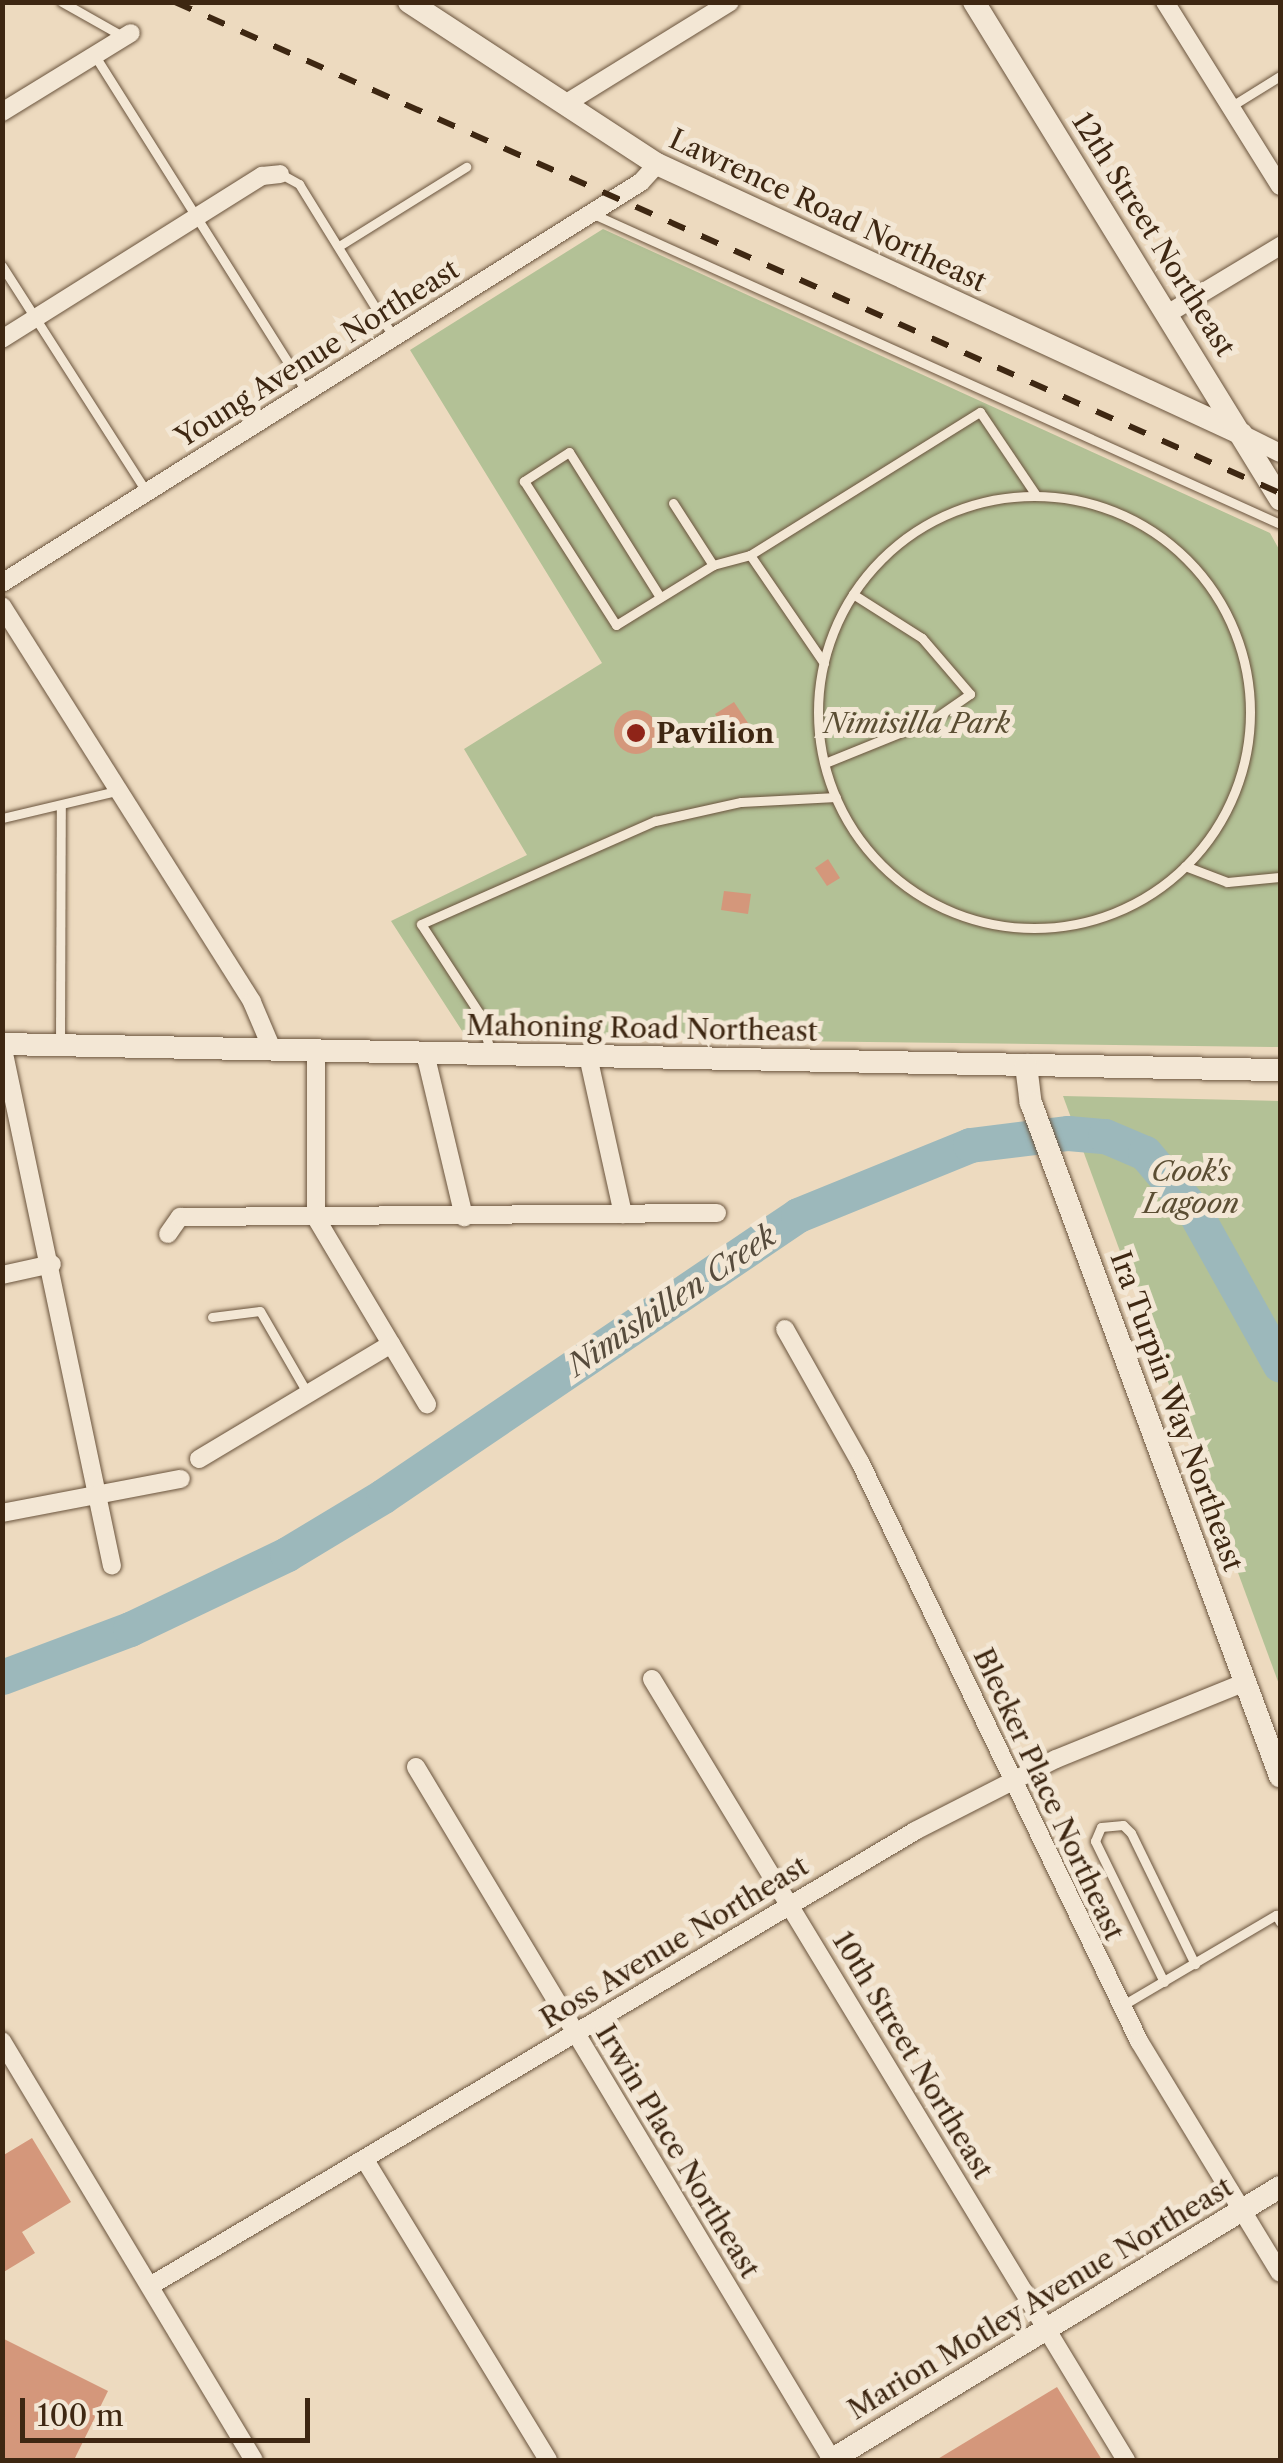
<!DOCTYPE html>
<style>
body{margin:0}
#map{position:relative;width:1283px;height:2463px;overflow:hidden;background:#eddabf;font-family:"Libre Caslon Text",serif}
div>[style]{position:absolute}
.green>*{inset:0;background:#b3c196}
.river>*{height:35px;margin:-17.5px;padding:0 17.5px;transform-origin:17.5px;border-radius:17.5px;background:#9cb8bb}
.building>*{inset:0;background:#d4977b}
.round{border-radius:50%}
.roads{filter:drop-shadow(0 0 2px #6a543d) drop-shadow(0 0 2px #6a543d)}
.lane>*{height:9px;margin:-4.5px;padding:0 4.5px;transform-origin:4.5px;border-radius:4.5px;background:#f3e7d5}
.lane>.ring{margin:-4.5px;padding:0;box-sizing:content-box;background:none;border:9px solid #f3e7d5;border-radius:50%}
.street>*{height:18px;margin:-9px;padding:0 9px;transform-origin:9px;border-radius:9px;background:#f3e7d5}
.secondary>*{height:22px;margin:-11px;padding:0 11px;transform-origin:11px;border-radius:11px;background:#f3e7d5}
.rail>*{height:6px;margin-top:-3px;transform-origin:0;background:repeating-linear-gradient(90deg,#3e2712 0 18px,transparent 0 36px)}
.dots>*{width:28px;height:28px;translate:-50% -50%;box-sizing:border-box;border:5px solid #f3e7d5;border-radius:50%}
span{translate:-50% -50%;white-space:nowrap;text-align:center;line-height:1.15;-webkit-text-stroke:10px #f3e7d5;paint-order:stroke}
.street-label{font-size:28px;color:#3e2712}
.park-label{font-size:28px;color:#5b4e33;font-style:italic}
.poi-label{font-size:28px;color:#3e2712;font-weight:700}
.left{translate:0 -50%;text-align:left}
.water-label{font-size:30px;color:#564b3c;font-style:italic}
.frame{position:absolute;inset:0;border:5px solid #3e2712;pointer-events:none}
.scale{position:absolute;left:20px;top:2398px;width:290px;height:45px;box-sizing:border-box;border:5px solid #3e2712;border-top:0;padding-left:12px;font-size:30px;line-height:35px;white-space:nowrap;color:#3e2712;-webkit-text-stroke:8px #f3e7d5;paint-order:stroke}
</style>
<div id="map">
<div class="green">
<i style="clip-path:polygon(603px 229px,1270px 533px,1280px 551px,1280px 1047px,466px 1037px,391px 921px,527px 855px,464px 749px,602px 663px,410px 350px)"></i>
<i style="clip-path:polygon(1063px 1096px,1280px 1101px,1280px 1687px)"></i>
</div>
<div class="river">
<i style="left:2px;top:1677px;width:137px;rotate:-20.6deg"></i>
<i style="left:130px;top:1629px;width:174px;rotate:-25.5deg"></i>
<i style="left:287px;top:1554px;width:112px;rotate:-31.1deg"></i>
<i style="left:383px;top:1496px;width:501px;rotate:-34.1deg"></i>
<i style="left:798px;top:1215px;width:186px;rotate:-22.1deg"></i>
<i style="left:970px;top:1145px;width:99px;rotate:-7deg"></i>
<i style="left:1068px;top:1133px;width:37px;rotate:5deg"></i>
<i style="left:1105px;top:1136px;width:43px;rotate:23deg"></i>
<i style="left:1145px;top:1153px;width:76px;rotate:49.8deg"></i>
<i style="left:1194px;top:1211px;width:176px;rotate:60.8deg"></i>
</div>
<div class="building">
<i style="clip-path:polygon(734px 702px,752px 729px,733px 741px,715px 714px)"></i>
<i class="round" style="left:614px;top:710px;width:44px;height:44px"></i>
<i style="clip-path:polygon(828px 859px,840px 878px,827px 886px,815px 868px)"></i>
<i style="clip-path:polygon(724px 891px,751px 894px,748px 914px,721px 910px)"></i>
<i style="clip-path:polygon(32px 2138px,71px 2202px,22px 2232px,35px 2253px,2px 2273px,2px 2156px)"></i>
<i style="clip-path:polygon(2px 2338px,108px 2391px,74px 2460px,2px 2460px)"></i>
<i style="clip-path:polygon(1057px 2387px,1102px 2460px,936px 2460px)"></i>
</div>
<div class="roads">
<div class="lane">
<i style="left:62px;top:2px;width:71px;rotate:29.4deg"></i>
<i style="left:95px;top:56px;width:397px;rotate:57.8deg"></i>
<i style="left:1230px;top:107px;width:59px;rotate:-31.8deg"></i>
<i style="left:281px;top:174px;width:21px;rotate:29deg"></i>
<i style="left:299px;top:184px;width:181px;rotate:58.3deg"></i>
<i style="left:591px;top:213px;width:756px;rotate:24.29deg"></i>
<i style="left:339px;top:246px;width:150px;rotate:-31.9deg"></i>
<i style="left:2px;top:266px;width:267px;rotate:57.4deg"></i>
<i class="ring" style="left:818px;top:496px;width:423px;height:423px"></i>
<i style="left:673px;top:503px;width:74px;rotate:57.2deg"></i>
<i style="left:750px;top:555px;width:131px;rotate:55.6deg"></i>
<i style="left:660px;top:597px;width:171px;rotate:-122.1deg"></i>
<i style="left:569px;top:452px;width:54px;rotate:147.2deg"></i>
<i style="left:524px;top:481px;width:171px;rotate:57.4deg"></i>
<i style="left:616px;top:625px;width:114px;rotate:-31.7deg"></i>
<i style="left:713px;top:565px;width:38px;rotate:-15deg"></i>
<i style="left:750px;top:555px;width:271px;rotate:-31.9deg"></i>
<i style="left:980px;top:412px;width:100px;rotate:56deg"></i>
<i style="left:825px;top:763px;width:118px;rotate:-22deg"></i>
<i style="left:934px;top:719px;width:44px;rotate:-34.8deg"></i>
<i style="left:970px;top:694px;width:74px;rotate:-130.6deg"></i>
<i style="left:922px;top:638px;width:82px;rotate:-147.5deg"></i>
<i style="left:2px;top:818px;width:121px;rotate:-13.3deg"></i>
<i style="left:1185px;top:866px;width:45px;rotate:20.9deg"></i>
<i style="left:1227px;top:882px;width:53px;rotate:-5.4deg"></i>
<i style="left:60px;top:1044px;width:237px;rotate:-89.8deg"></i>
<i style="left:491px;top:1053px;width:42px;rotate:-106.7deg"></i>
<i style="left:479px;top:1013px;width:106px;rotate:-123.1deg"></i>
<i style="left:421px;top:924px;width:256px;rotate:-23.8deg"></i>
<i style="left:655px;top:821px;width:88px;rotate:-12.5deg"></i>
<i style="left:741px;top:802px;width:95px;rotate:-3deg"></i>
<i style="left:212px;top:1317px;width:48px;rotate:-7.1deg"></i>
<i style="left:260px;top:1311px;width:96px;rotate:60deg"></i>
<i style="left:1164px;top:1982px;width:157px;rotate:-116.1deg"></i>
<i style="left:1095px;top:1841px;width:15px;rotate:-67deg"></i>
<i style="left:1101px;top:1827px;width:22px;rotate:-5deg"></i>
<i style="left:1123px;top:1825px;width:11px;rotate:45deg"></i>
<i style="left:1131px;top:1833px;width:146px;rotate:64deg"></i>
<i style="left:1123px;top:2005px;width:178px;rotate:-30.5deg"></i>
<i style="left:1276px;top:1915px;width:8px;rotate:60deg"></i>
</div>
<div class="street">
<i style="left:1165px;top:2px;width:217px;rotate:58deg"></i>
<i style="left:565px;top:104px;width:194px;rotate:-31.7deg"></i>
<i style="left:2px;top:112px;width:151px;rotate:-31.5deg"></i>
<i style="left:1169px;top:313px;width:130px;rotate:-31.1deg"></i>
<i style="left:2px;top:339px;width:307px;rotate:-32.1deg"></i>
<i style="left:262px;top:176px;width:18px;rotate:-6deg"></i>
<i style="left:1242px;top:434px;width:42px;rotate:26.6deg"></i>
<i style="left:2px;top:583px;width:754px;rotate:-32.11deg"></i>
<i style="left:641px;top:182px;width:24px;rotate:-48deg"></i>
<i style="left:2px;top:606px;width:468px;rotate:57.7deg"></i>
<i style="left:252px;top:1002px;width:51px;rotate:66.9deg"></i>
<i style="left:2px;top:1044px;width:533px;rotate:78.1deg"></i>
<i style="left:316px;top:1050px;width:168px;rotate:90deg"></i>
<i style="left:316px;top:1218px;width:217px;rotate:59.2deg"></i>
<i style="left:425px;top:1053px;width:169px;rotate:76.6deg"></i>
<i style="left:588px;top:1056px;width:162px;rotate:77.5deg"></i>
<i style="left:168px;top:1234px;width:21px;rotate:-55deg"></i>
<i style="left:180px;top:1217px;width:537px;rotate:-0.43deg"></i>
<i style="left:2px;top:1275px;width:51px;rotate:-12.4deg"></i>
<i style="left:785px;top:1329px;width:153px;rotate:60.6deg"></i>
<i style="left:860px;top:1462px;width:643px;rotate:64.27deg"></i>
<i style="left:1139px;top:2041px;width:271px;rotate:58.7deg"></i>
<i style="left:199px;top:1459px;width:224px;rotate:-30.9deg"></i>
<i style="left:2px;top:1513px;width:182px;rotate:-10.8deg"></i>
<i style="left:652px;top:1679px;width:914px;rotate:58.75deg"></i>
<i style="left:416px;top:1767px;width:808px;rotate:59.02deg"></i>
<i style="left:2px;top:2041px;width:489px;rotate:59deg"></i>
<i style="left:365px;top:2160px;width:351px;rotate:58.6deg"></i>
<i style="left:150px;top:2286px;width:890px;rotate:-30.74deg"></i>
<i style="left:915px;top:1831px;width:158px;rotate:-27.1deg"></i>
<i style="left:1056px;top:1759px;width:205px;rotate:-22.1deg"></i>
</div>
<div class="secondary">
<i style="left:409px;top:2px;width:296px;rotate:33.2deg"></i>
<i style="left:657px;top:164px;width:644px;rotate:24.78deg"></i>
<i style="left:974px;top:2px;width:584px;rotate:58.38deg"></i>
<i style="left:2px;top:1044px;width:1278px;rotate:1.17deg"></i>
<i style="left:1026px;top:1065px;width:38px;rotate:83deg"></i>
<i style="left:1031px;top:1103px;width:718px;rotate:69.7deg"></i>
<i style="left:831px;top:2460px;width:525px;rotate:-31.3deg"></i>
</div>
</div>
<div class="rail">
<i style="left:175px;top:2px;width:1209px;rotate:23.96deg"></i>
</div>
<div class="dots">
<i style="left:636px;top:733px;background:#8f2418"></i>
</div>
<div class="street-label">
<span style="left:828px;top:210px;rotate:25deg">Lawrence Road Northeast</span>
<span style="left:1154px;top:234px;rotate:58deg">12th Street Northeast</span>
<span style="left:317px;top:353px;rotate:-32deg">Young Avenue Northeast</span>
<span style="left:642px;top:1028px;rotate:1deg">Mahoning Road Northeast</span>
<span style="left:1177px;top:1411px;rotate:70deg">Ira Turpin Way Northeast</span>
<span style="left:1049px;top:1794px;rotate:65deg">Blecker Place Northeast</span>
<span style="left:674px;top:1942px;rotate:-31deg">Ross Avenue Northeast</span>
<span style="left:913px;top:2055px;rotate:59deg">10th Street Northeast</span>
<span style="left:678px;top:2151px;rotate:59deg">Irwin Place Northeast</span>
<span style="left:1040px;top:2298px;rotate:-31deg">Marion Motley Avenue Northeast</span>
</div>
<div class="park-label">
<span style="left:917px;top:723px">Nimisilla Park</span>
<span style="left:1191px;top:1187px">Cook's<br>Lagoon</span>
</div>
<div class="poi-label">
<span class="left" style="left:656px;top:733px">Pavilion</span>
</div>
<div class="water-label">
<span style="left:672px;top:1301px;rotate:-34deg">Nimishillen Creek</span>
</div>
<div class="frame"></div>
<div class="scale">100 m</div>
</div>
